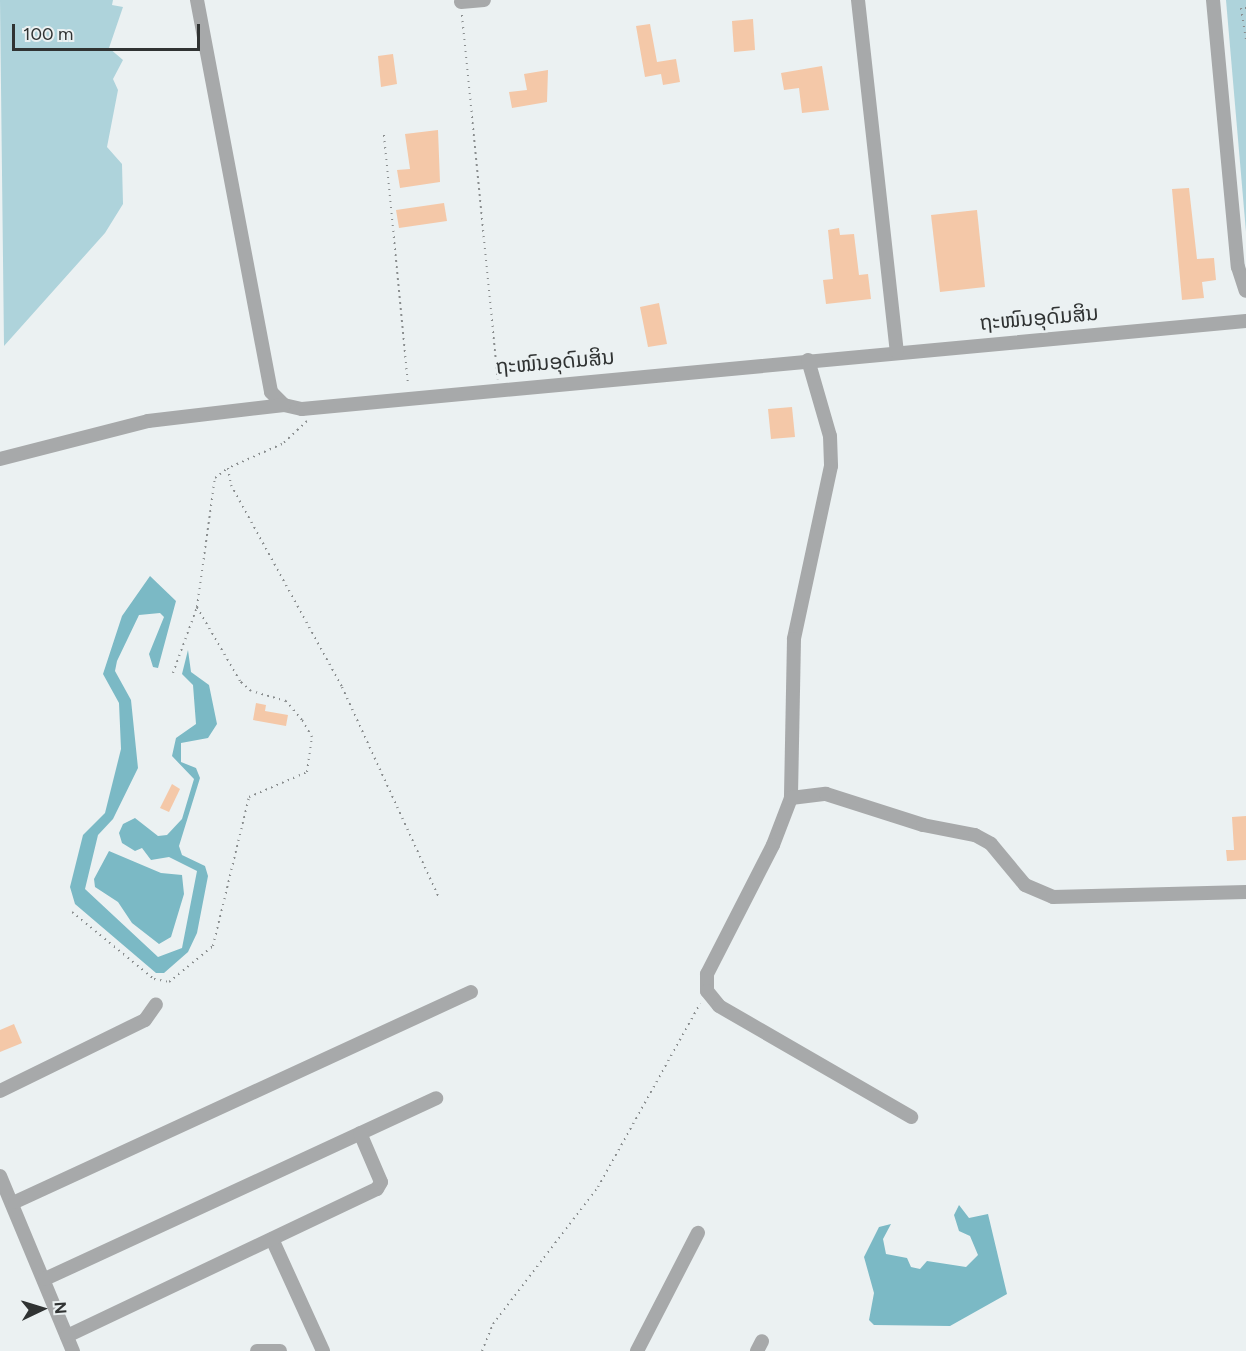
<!DOCTYPE html>
<meta charset="utf-8">
<style>
body{margin:0}
#map{position:relative;width:1246px;height:1351px;overflow:hidden;background:#ebf1f2;font-family:Figtree,"Noto Sans Lao",sans-serif}
div>[style]{position:absolute}
.green>*{inset:0;background:#aed3db}
.water>*{inset:0;background:#7bb9c5}
.building>*{inset:0;background:#f4c8a8}
.path>*{height:2px;margin-top:-1px;transform-origin:0;background:repeating-linear-gradient(90deg,#8a8e8f 0 1.5px,transparent 0 6px)}
.minor>*{height:14px;margin:-7px;padding:0 7px;transform-origin:7px;border-radius:7px;background:#a7a9aa}
span{translate:-50% -50%;white-space:nowrap;text-align:center;line-height:1.15;-webkit-text-stroke:4.5px #ebf1f2;paint-order:stroke}
.street-label{font-size:21px;color:#303333}
.north{position:absolute;left:12px;top:1279px;width:60px;height:60px;-webkit-text-stroke:4px #ebf1f2;paint-order:stroke;rotate:86deg;font-size:16px;font-weight:700;line-height:24px;text-align:center;color:#303333}
.north::after{content:'';display:block;margin:auto;width:21px;height:27px;background:#303333;clip-path:polygon(50% 0,100% 100%,50% 72%,0 100%)}
.scale{position:absolute;left:12px;top:24px;width:188px;height:27px;box-sizing:border-box;border:3px solid #303333;border-top:0;padding-left:8px;font-size:18px;line-height:21px;white-space:nowrap;color:#303333;-webkit-text-stroke:4px #ebf1f2;paint-order:stroke}
</style>
<div id="map">
<div class="green">
<i style="clip-path:polygon(0 0,113px 0,112px 5px,123px 7px,109px 48px,123px 60px,113px 79px,118px 90px,107px 147px,122px 164px,123px 204px,105px 233px,4px 346px)"></i>
<i style="clip-path:polygon(1226px 0,1246px 0,1246px 232px)"></i>
</div>
<div class="water">
<i style="clip-path:polygon(150px 576px,176px 601px,158px 668px,153px 667px,149px 654px,164px 617px,160px 613px,139px 615px,117px 661px,115px 671px,131px 700px,138px 768px,113px 819px,98px 835px,85px 889px,158px 957px,182px 948px,197px 871px,169px 857px,151px 860px,142px 848px,135px 851px,122px 843px,119px 833px,123px 824px,135px 818px,158px 836px,167px 835px,182px 819px,194px 779px,172px 756px,176px 738px,196px 724px,193px 685px,182px 674px,188px 650px,191px 672px,209px 685px,217px 724px,208px 738px,181px 743px,181px 762px,196px 768px,200px 778px,179px 846px,182px 855px,205px 866px,208px 876px,197px 933px,188px 952px,164px 973px,156px 973px,75px 904px,70px 887px,83px 835px,105px 813px,121px 749px,119px 703px,103px 674px,122px 616px)"></i>
<i style="clip-path:polygon(109px 851px,161px 873px,182px 875px,184px 894px,171px 937px,159px 944px,132px 923px,118px 902px,95px 887px,94px 879px)"></i>
<i style="clip-path:polygon(959px 1205px,969px 1218px,988px 1214px,1007px 1294px,950px 1326px,874px 1325px,869px 1320px,874px 1293px,864px 1257px,879px 1227px,891px 1224px,883px 1239px,886px 1254px,907px 1258px,911px 1267px,920px 1269px,927px 1261px,966px 1267px,978px 1255px,970px 1236px,959px 1231px,954px 1215px)"></i>
</div>
<div class="building">
<i style="clip-path:polygon(753px 19px,755px 50px,734px 52px,732px 21px)"></i>
<i style="clip-path:polygon(650px 24px,657px 62px,676px 59px,680px 82px,663px 85px,661px 74px,645px 77px,636px 26px)"></i>
<i style="clip-path:polygon(393px 54px,397px 84px,381px 87px,378px 56px)"></i>
<i style="clip-path:polygon(822px 66px,829px 110px,802px 113px,799px 88px,784px 90px,781px 73px)"></i>
<i style="clip-path:polygon(548px 70px,547px 102px,512px 108px,509px 92px,527px 90px,524px 74px)"></i>
<i style="clip-path:polygon(438px 130px,440px 182px,400px 188px,397px 170px,410px 169px,405px 134px)"></i>
<i style="clip-path:polygon(1189px 188px,1197px 259px,1214px 258px,1216px 280px,1202px 282px,1204px 298px,1182px 300px,1172px 189px)"></i>
<i style="clip-path:polygon(444px 203px,447px 221px,399px 228px,396px 210px)"></i>
<i style="clip-path:polygon(977px 210px,985px 287px,940px 292px,931px 215px)"></i>
<i style="clip-path:polygon(839px 228px,840px 235px,854px 234px,859px 275px,868px 274px,871px 299px,826px 304px,823px 280px,833px 279px,828px 230px)"></i>
<i style="clip-path:polygon(659px 303px,667px 344px,648px 347px,640px 307px)"></i>
<i style="clip-path:polygon(792px 407px,795px 437px,771px 439px,768px 409px)"></i>
<i style="clip-path:polygon(256px 703px,266px 705px,265px 711px,288px 715px,286px 726px,253px 720px)"></i>
<i style="clip-path:polygon(172px 784px,180px 789px,169px 812px,160px 808px)"></i>
<i style="clip-path:polygon(1246px 816px,1246px 860px,1227px 861px,1226px 850px,1234px 850px,1232px 817px)"></i>
<i style="clip-path:polygon(14px 1024px,22px 1043px,0 1052px,0 1030px)"></i>
</div>
<div class="path">
<i style="left:1246px;top:8px;width:5px;rotate:180deg"></i>
<i style="left:1241px;top:8px;width:33px;rotate:81deg"></i>
<i style="left:462px;top:15px;width:366px;rotate:84.4deg"></i>
<i style="left:384px;top:135px;width:252px;rotate:84.5deg"></i>
<i style="left:307px;top:421px;width:34px;rotate:137deg"></i>
<i style="left:282px;top:444px;width:59px;rotate:156deg"></i>
<i style="left:228px;top:468px;width:17px;rotate:80deg"></i>
<i style="left:231px;top:485px;width:230px;rotate:61.2deg"></i>
<i style="left:342px;top:687px;width:230px;rotate:65.3deg"></i>
<i style="left:173px;top:673px;width:70px;rotate:-70deg"></i>
<i style="left:197px;top:607px;width:130px;rotate:-82.1deg"></i>
<i style="left:215px;top:478px;width:16px;rotate:-38deg"></i>
<i style="left:72px;top:912px;width:106px;rotate:39.3deg"></i>
<i style="left:154px;top:979px;width:15px;rotate:11deg"></i>
<i style="left:169px;top:982px;width:57px;rotate:-39.3deg"></i>
<i style="left:213px;top:946px;width:153px;rotate:-76.4deg"></i>
<i style="left:249px;top:797px;width:63px;rotate:-23.3deg"></i>
<i style="left:307px;top:772px;width:35px;rotate:-82deg"></i>
<i style="left:312px;top:737px;width:20px;rotate:-120deg"></i>
<i style="left:302px;top:720px;width:25px;rotate:-130deg"></i>
<i style="left:286px;top:701px;width:36px;rotate:-164deg"></i>
<i style="left:251px;top:691px;width:15px;rotate:-138deg"></i>
<i style="left:240px;top:681px;width:86px;rotate:-120.2deg"></i>
<i style="left:482px;top:1351px;width:29px;rotate:-68deg"></i>
<i style="left:493px;top:1324px;width:173px;rotate:-52.5deg"></i>
<i style="left:598px;top:1187px;width:210px;rotate:-60.9deg"></i>
</div>
<div class="minor">
<i style="left:197px;top:0;width:399px;rotate:79.3deg"></i>
<i style="left:271px;top:392px;width:18px;rotate:45deg"></i>
<i style="left:284px;top:405px;width:18px;rotate:13deg"></i>
<i style="left:302px;top:409px;width:948px;rotate:-5.33deg"></i>
<i style="left:858px;top:0;width:354px;rotate:83.7deg"></i>
<i style="left:1213px;top:0;width:268px;rotate:84.7deg"></i>
<i style="left:1238px;top:267px;width:25px;rotate:72deg"></i>
<i style="left:461px;top:2px;width:23px;rotate:-5deg"></i>
<i style="left:808px;top:360px;width:79px;rotate:73.9deg"></i>
<i style="left:830px;top:436px;width:30px;rotate:88deg"></i>
<i style="left:831px;top:466px;width:177px;rotate:102.1deg"></i>
<i style="left:794px;top:639px;width:159px;rotate:91.1deg"></i>
<i style="left:791px;top:798px;width:50px;rotate:111deg"></i>
<i style="left:773px;top:845px;width:145px;rotate:117.1deg"></i>
<i style="left:707px;top:974px;width:17px;rotate:90deg"></i>
<i style="left:707px;top:991px;width:19px;rotate:51deg"></i>
<i style="left:719px;top:1006px;width:222px;rotate:30deg"></i>
<i style="left:0;top:459px;width:153px;rotate:-14.4deg"></i>
<i style="left:148px;top:421px;width:137px;rotate:-6.7deg"></i>
<i style="left:791px;top:798px;width:35px;rotate:-7deg"></i>
<i style="left:826px;top:794px;width:102px;rotate:17.7deg"></i>
<i style="left:923px;top:825px;width:53px;rotate:10.9deg"></i>
<i style="left:975px;top:835px;width:18px;rotate:29deg"></i>
<i style="left:991px;top:844px;width:53px;rotate:50.3deg"></i>
<i style="left:1025px;top:885px;width:30px;rotate:23deg"></i>
<i style="left:1053px;top:897px;width:193px;rotate:-1.5deg"></i>
<i style="left:0;top:1091px;width:161px;rotate:-26.1deg"></i>
<i style="left:145px;top:1020px;width:19px;rotate:-55deg"></i>
<i style="left:0;top:1176px;width:190px;rotate:67.4deg"></i>
<i style="left:15px;top:1202px;width:502px;rotate:-24.73deg"></i>
<i style="left:272px;top:1239px;width:123px;rotate:65.5deg"></i>
<i style="left:45px;top:1279px;width:431px;rotate:-24.8deg"></i>
<i style="left:67px;top:1336px;width:343px;rotate:-25.4deg"></i>
<i style="left:377px;top:1189px;width:8px;rotate:-60deg"></i>
<i style="left:381px;top:1182px;width:53px;rotate:-113.2deg"></i>
<i style="left:257px;top:1351px;width:23px"></i>
<i style="left:637px;top:1351px;width:133px;rotate:-62.7deg"></i>
<i style="left:757px;top:1351px;width:11px;rotate:-63deg"></i>
</div>
<div class="street-label">
<span style="left:1039px;top:318px;rotate:-5deg">ຖະໜົນອຸດົມສິນ</span>
<span style="left:555px;top:362px;rotate:-5deg">ຖະໜົນອຸດົມສິນ</span>
</div>
<div class="north">N</div>
<div class="scale">100 m</div>
</div>
